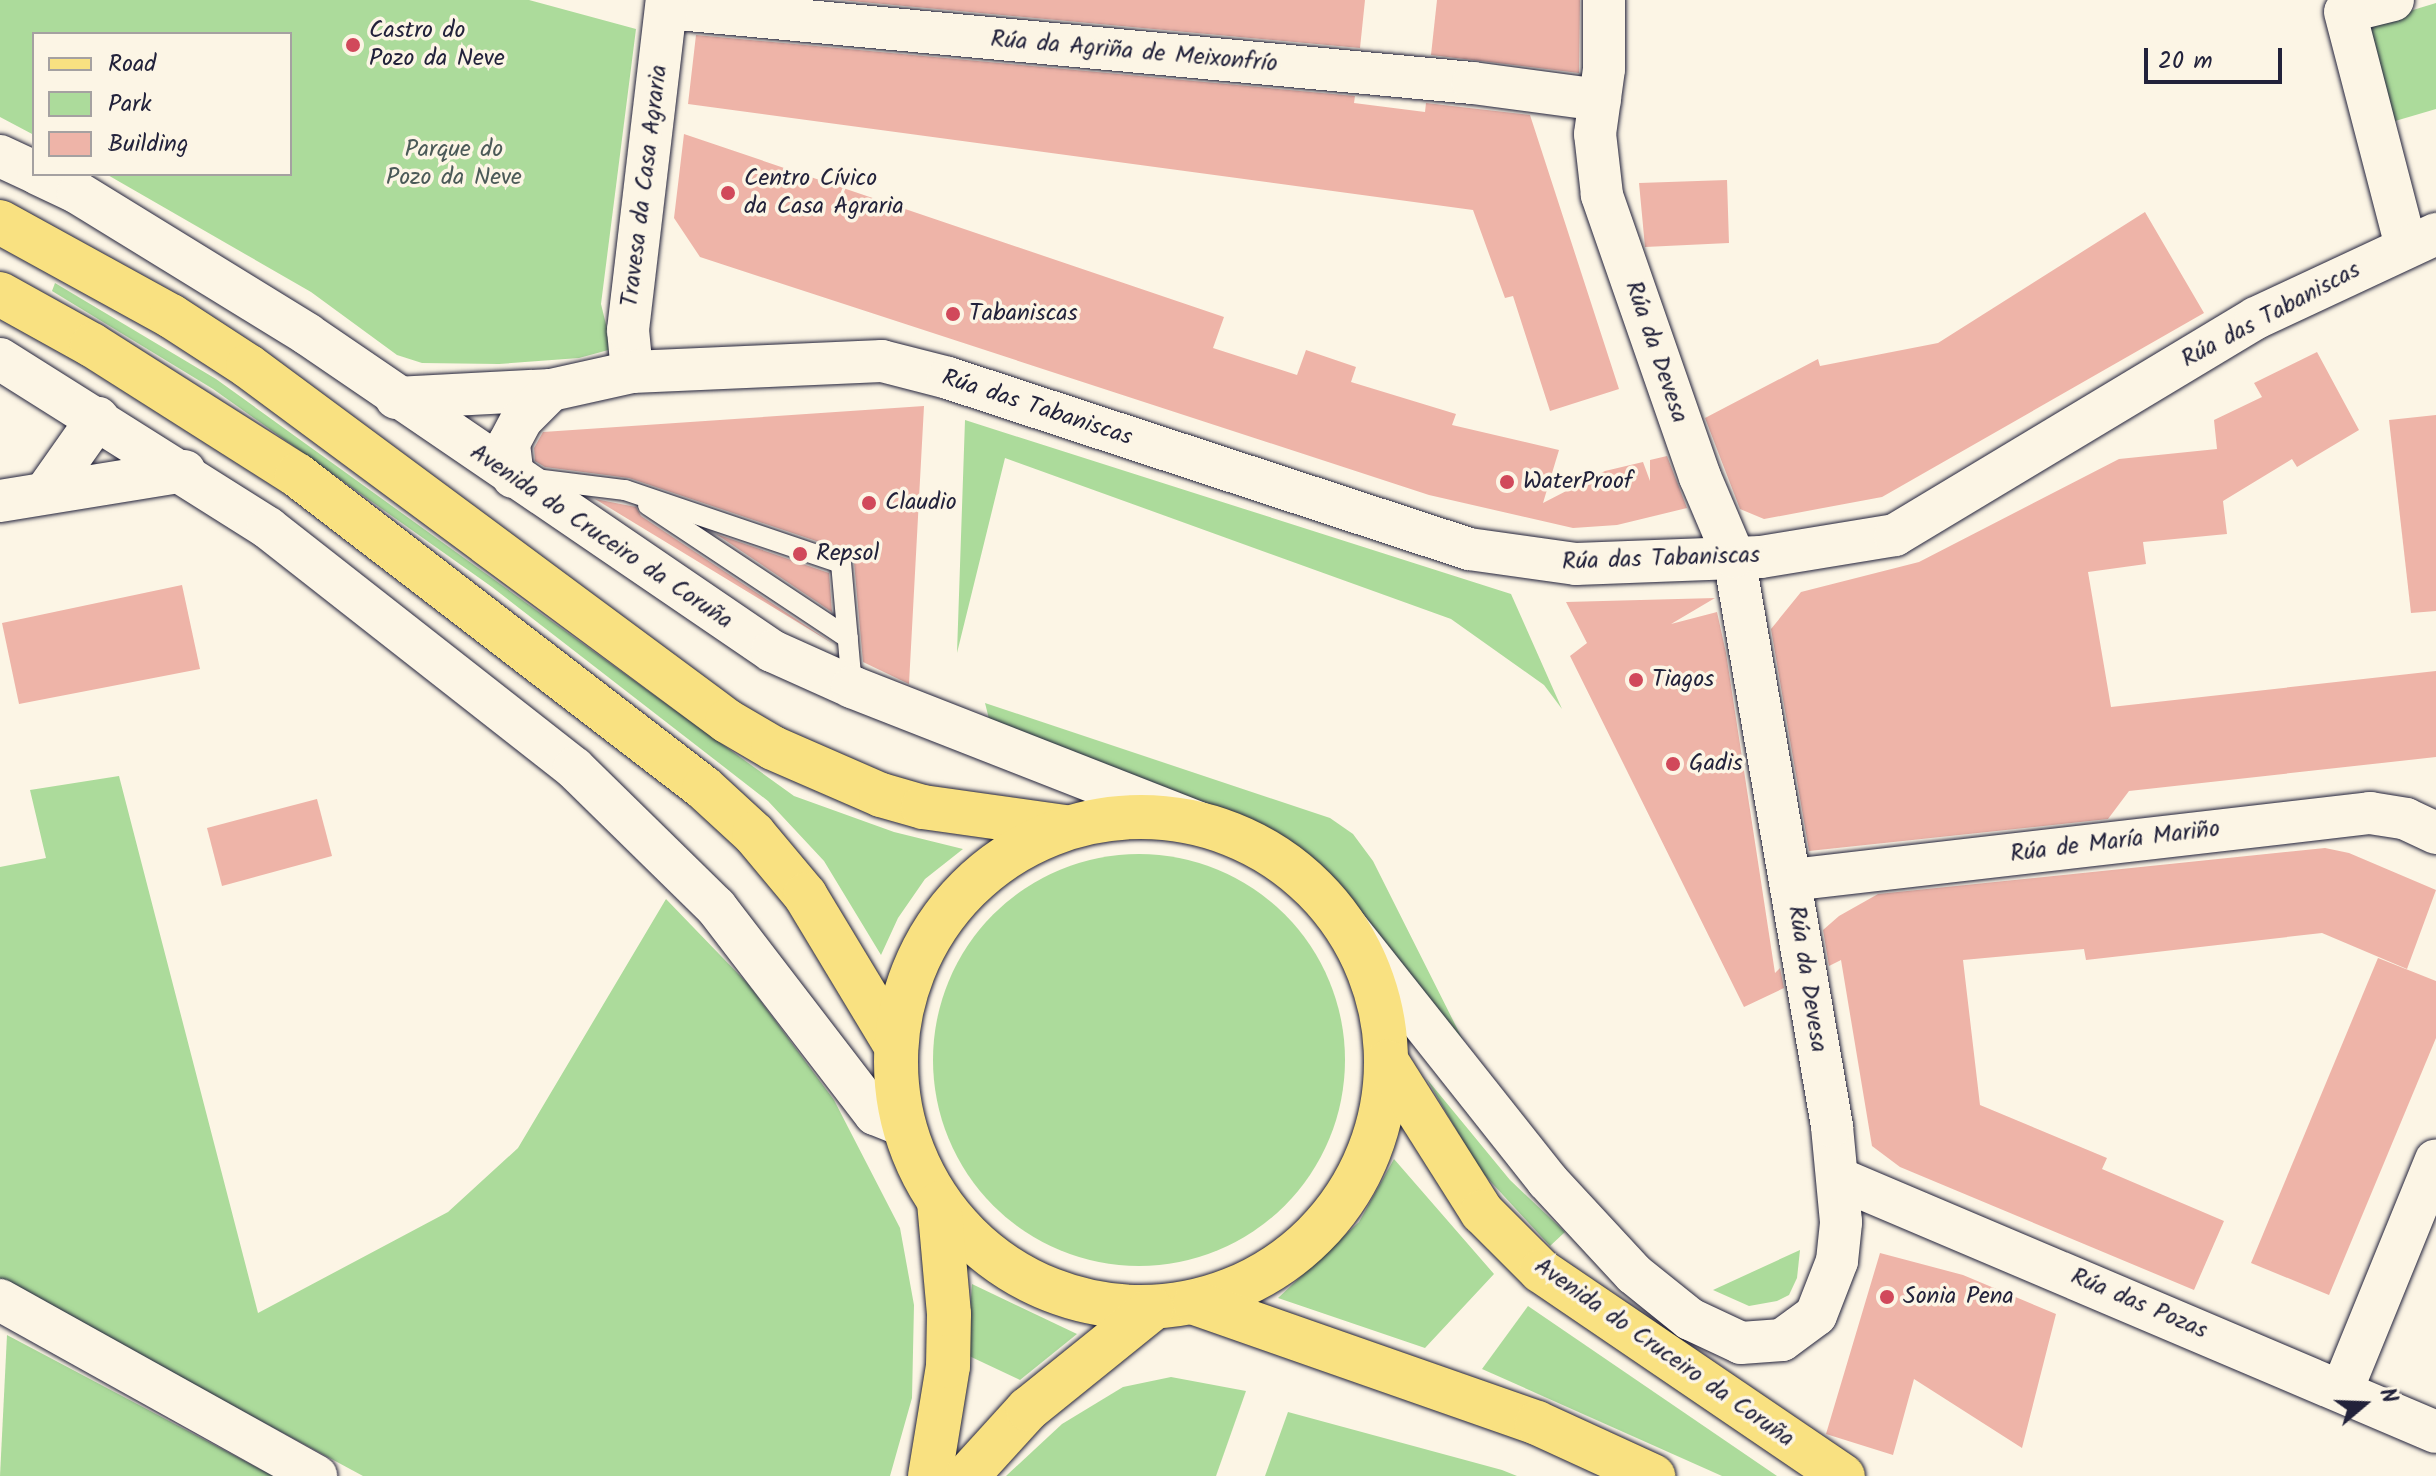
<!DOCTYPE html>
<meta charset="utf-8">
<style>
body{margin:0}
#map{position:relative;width:2436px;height:1476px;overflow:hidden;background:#fcf5e5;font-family:Kalam,sans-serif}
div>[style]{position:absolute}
.green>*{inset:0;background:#acdb9b}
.round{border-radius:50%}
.building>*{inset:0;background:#eeb4a8}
.roads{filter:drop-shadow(0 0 2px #22223b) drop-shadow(0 0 2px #22223b)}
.lane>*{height:20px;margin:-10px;padding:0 10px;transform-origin:10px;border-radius:10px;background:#fcf5e5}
.street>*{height:42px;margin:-21px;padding:0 21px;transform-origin:21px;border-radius:21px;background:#fcf5e5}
.primary>*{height:44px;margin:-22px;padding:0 22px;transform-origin:22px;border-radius:22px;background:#f9e181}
.primary>.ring{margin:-22px;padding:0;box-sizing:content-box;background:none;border:44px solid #f9e181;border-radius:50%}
.dots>*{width:22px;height:22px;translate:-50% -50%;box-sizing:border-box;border:4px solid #fcf5e5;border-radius:50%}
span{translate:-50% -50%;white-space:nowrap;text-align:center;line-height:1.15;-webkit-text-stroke:7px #fcf5e5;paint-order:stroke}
.poi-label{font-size:24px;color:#22223b}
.left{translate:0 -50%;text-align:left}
.street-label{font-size:24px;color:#22223b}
.park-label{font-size:24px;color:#4b5a58}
.legend{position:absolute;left:32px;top:32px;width:260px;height:144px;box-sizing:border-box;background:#fcf5e5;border:2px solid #a5a1a1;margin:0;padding:10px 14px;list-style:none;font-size:24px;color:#22223b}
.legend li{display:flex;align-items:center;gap:16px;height:40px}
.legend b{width:40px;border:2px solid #a5a1a1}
.north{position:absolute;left:2324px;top:1364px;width:80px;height:80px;-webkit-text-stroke:6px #fcf5e5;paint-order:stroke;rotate:71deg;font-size:22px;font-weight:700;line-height:32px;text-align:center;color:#22223b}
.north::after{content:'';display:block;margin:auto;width:28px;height:36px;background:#22223b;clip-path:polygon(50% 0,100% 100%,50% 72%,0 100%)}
.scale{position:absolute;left:2144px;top:48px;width:138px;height:36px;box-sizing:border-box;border:4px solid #22223b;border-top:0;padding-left:10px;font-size:24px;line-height:28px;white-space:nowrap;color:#22223b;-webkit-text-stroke:6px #fcf5e5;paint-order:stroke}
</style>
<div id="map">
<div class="green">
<i style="clip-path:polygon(0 0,529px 0,636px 29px,601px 304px,612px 349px,579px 358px,499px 364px,422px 363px,397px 355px,311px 292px,106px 174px,290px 174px,290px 34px,34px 34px,34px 135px,0 117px)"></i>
<i style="clip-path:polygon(2436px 3px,2436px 109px,2385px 124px,2357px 27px)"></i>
<i style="clip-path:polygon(55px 283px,216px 379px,794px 796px,894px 832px,963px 849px,925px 879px,898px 918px,881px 955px,824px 861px,768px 801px,492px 587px,213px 389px,52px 291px)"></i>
<i style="clip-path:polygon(965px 420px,1511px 594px,1562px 709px,1544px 685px,1451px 619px,1005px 458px,957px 653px)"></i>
<i style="clip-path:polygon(985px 703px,1330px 818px,1353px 834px,1373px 861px,1475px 1064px,1342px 886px,1314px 863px,1270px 832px,1217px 809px,992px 731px)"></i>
<i style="clip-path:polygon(119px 776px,258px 1313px,448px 1212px,518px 1148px,666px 899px,748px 984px,834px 1100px,900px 1228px,914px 1305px,912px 1398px,890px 1476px,363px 1476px,0 1280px,0 867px,46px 858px,30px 790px)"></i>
<i class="round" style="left:933px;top:854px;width:412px;height:412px"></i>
<i style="clip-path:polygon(1426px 1078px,1510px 1180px,1565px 1232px,1550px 1246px,1480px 1170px)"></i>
<i style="clip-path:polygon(1394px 1159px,1494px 1274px,1425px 1348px,1278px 1298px,1359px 1222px)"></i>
<i style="clip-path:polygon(1800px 1250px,1797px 1278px,1789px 1295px,1777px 1301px,1749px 1306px,1713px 1290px)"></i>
<i style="clip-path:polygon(972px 1284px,1077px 1334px,1020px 1380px,967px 1355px)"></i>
<i style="clip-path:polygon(1528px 1306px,1777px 1476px,1722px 1476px,1482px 1369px)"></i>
<i style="clip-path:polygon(7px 1335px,273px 1476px,0 1476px)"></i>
<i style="clip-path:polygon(1171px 1377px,1246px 1391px,1216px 1476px,1006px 1476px,1062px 1424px,1123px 1387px)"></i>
<i style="clip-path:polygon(1288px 1412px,1502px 1470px,1517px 1476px,1265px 1476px)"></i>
</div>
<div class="building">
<i style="clip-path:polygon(840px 0,1365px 0,1360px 48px)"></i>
<i style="clip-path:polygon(1437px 0,1580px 0,1579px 73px,1431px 55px)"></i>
<i style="clip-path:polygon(696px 35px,1355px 96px,1354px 103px,1425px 112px,1426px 103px,1530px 115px,1619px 389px,1550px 411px,1513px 296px,1505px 298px,1473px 210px,688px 104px)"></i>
<i style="clip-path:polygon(684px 134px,1224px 317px,1213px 348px,1297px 375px,1306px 350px,1356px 367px,1351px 382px,1456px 414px,1452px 425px,1559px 450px,1543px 503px,1605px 471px,1643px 462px,1650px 481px,1650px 460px,1667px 456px,1687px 508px,1617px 525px,1573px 528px,1429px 495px,700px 257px,674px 218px)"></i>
<i style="clip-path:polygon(1727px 180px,1729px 243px,1645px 247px,1639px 183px)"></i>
<i style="clip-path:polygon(2145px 212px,2204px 313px,1882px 497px,1764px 519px,1740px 509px,1705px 418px,1818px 359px,1820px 366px,1938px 343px)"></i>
<i style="clip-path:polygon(2317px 352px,2359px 430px,2297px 467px,2292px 459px,2223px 501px,2227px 534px,2143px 542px,2146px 564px,2088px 572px,2111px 707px,2436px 671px,2436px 757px,2129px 791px,2108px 819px,1809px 851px,1771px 629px,1801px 592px,1919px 562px,2119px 459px,2217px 449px,2214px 420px,2262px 397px,2254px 383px)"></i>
<i style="clip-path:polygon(924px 406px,909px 684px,863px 662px,854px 562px,846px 551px,629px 478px,545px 467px,535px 461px,534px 448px,543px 432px)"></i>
<i style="clip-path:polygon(2436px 415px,2436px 611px,2411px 613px,2389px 420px)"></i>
<i style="clip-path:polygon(595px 499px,636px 507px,641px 516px,835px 645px)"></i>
<i style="clip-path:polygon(716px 534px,829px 573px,832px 612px)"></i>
<i style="clip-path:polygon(182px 585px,200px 669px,19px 704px,2px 623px)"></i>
<i style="clip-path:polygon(1715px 598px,1671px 624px,1717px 612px,1726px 653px,1775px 973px,1780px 968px,1784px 988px,1744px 1007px,1570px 656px,1587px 643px,1566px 602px)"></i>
<i style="clip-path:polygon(317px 799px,332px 856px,222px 886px,207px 828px)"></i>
<i style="clip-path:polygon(2325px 848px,2349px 853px,2436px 890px,2407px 969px,2322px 933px,2086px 960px,2084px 949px,1963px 960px,1980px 1105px,2107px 1158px,2102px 1169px,2224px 1221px,2194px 1290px,1900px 1167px,1872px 1146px,1841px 960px,1829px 966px,1823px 930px,1839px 916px,1878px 894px)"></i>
<i style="clip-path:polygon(2378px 958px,2436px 981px,2436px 1038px,2329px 1295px,2251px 1263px)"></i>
<i style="clip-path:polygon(1880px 1253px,1963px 1275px,2056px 1314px,2022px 1448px,1914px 1379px,1893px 1455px,1826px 1434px)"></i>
</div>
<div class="roads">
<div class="lane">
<i style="left:535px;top:479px;width:91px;rotate:7deg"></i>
<i style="left:625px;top:490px;width:228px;rotate:18.7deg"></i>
<i style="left:841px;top:563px;width:124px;rotate:84.9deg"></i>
<i style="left:648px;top:505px;width:240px;rotate:33.6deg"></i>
</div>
<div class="street">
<i style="left:2393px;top:0;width:49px;rotate:166deg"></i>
<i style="left:2345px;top:12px;width:243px;rotate:75.4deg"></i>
<i style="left:667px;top:8px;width:809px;rotate:5.32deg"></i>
<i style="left:1473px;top:83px;width:128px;rotate:7.6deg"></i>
<i style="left:0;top:156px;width:38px;rotate:25deg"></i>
<i style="left:38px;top:174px;width:44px;rotate:25.4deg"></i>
<i style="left:78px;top:193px;width:269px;rotate:31.6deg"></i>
<i style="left:307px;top:334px;width:563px;rotate:34.28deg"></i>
<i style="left:772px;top:651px;width:88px;rotate:24.2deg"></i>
<i style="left:852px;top:687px;width:376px;rotate:21.4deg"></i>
<i style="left:0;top:359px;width:317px;rotate:32.2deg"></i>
<i style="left:268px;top:528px;width:389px;rotate:38.1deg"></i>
<i style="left:574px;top:768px;width:199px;rotate:44.4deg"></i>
<i style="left:716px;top:907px;width:261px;rotate:52.5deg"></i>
<i style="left:875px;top:1114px;width:31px;rotate:22deg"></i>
<i style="left:632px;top:372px;width:42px;rotate:-95.4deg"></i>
<i style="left:628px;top:330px;width:332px;rotate:-83.3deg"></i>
<i style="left:396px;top:398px;width:155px;rotate:-3deg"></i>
<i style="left:551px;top:390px;width:83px;rotate:-12.5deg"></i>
<i style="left:632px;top:372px;width:250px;rotate:-2.5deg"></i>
<i style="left:882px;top:361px;width:68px;rotate:14.4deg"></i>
<i style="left:948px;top:378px;width:548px;rotate:18.17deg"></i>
<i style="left:1469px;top:549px;width:108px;rotate:8deg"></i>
<i style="left:1576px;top:564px;width:185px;rotate:-2.2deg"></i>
<i style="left:1761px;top:557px;width:136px;rotate:-9.3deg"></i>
<i style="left:1895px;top:535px;width:421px;rotate:-31deg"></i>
<i style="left:2256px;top:318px;width:199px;rotate:-25deg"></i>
<i style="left:513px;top:477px;width:34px;rotate:-97deg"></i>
<i style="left:509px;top:443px;width:27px;rotate:-62deg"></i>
<i style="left:522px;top:419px;width:41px;rotate:-45deg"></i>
<i style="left:45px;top:493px;width:92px;rotate:-54.8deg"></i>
<i style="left:0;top:501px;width:187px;rotate:-9.2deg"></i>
<i style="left:1791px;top:880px;width:583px;rotate:-6.6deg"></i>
<i style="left:2370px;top:813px;width:36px;rotate:9deg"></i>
<i style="left:2406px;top:819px;width:33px;rotate:25deg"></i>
<i style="left:1345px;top:925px;width:325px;rotate:51.6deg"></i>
<i style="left:1547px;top:1180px;width:128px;rotate:47.2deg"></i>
<i style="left:1634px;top:1274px;width:72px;rotate:38.8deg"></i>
<i style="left:1690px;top:1319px;width:56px;rotate:25.2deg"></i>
<i style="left:1741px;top:1343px;width:41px;rotate:-4.2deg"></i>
<i style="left:1782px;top:1340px;width:42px;rotate:-36.3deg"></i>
<i style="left:1816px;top:1315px;width:58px;rotate:-68.7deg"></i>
<i style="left:1837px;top:1261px;width:39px;rotate:-84deg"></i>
<i style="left:1841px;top:1222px;width:96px;rotate:-95.4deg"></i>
<i style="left:1832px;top:1126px;width:577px;rotate:-99.77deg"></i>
<i style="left:1734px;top:557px;width:87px;rotate:-113deg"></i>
<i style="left:1700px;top:477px;width:299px;rotate:-109.2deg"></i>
<i style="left:1602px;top:195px;width:61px;rotate:-96.5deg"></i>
<i style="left:1595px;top:134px;width:66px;rotate:-82.1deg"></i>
<i style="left:1604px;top:69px;width:69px;rotate:-90deg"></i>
<i style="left:1840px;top:1179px;width:647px;rotate:23deg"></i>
<i style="left:0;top:1300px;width:362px;rotate:29.1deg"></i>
<i style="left:2342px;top:1390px;width:248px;rotate:-67.8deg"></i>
</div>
<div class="primary">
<i style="left:0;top:222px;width:195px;rotate:28.8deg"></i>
<i style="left:171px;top:316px;width:92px;rotate:33deg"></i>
<i style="left:248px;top:366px;width:596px;rotate:36.54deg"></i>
<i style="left:727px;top:721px;width:53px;rotate:30.4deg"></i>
<i style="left:773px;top:748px;width:118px;rotate:23.5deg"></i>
<i style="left:881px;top:795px;width:44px;rotate:15.9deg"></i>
<i style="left:923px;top:807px;width:143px;rotate:8deg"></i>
<i style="left:0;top:294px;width:105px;rotate:29deg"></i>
<i style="left:92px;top:345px;width:243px;rotate:32.4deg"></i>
<i style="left:297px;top:475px;width:513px;rotate:37.56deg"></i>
<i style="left:704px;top:788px;width:68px;rotate:42.6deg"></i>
<i style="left:754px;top:834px;width:80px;rotate:50.1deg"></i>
<i style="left:805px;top:895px;width:176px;rotate:58.9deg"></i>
<i class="ring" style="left:896px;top:817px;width:446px;height:446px"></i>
<i style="left:1387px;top:1062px;width:178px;rotate:57.7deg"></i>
<i style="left:1482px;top:1212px;width:83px;rotate:45deg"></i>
<i style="left:1541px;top:1271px;width:365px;rotate:34.2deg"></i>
<i style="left:1195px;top:1303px;width:362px;rotate:19.3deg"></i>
<i style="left:1537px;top:1423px;width:128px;rotate:24.6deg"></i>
<i style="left:930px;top:1476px;width:111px;rotate:-80.7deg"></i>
<i style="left:948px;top:1366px;width:52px;rotate:-88.9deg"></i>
<i style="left:949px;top:1314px;width:111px;rotate:-95.1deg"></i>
<i style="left:967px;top:1476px;width:91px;rotate:-47.7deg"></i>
<i style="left:1028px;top:1409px;width:159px;rotate:-38.9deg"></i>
</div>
</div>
<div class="dots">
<i style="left:353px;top:45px;background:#d1495b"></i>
<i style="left:728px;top:193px;background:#d1495b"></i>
<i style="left:953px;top:314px;background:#d1495b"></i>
<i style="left:1507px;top:482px;background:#d1495b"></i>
<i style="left:869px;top:503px;background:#d1495b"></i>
<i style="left:800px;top:554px;background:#d1495b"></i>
<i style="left:1636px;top:680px;background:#d1495b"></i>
<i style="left:1673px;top:764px;background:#d1495b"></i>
<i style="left:1887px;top:1297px;background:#d1495b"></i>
</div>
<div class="poi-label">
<span class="left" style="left:369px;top:45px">Castro do<br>Pozo da Neve</span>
<span class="left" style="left:744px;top:193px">Centro Cívico<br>da Casa Agraria</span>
<span class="left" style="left:969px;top:314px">Tabaniscas</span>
<span class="left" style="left:1523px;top:482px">WaterProof</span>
<span class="left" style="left:885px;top:503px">Claudio</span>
<span class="left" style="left:816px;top:554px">Repsol</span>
<span class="left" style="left:1652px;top:680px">Tiagos</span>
<span class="left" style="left:1689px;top:764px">Gadis</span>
<span class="left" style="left:1903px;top:1297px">Sonia Pena</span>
</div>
<div class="street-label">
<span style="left:1134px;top:52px;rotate:5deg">Rúa da Agriña de Meixonfrío</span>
<span style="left:645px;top:186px;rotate:-83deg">Travesa da Casa Agraria</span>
<span style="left:2271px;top:315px;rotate:-28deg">Rúa das Tabaniscas</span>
<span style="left:1656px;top:352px;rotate:71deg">Rúa da Devesa</span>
<span style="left:1037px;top:408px;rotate:18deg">Rúa das Tabaniscas</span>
<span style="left:601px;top:537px;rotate:34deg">Avenida do Cruceiro da Coruña</span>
<span style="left:1661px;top:559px;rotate:-2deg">Rúa das Tabaniscas</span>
<span style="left:2115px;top:842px;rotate:-7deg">Rúa de María Mariño</span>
<span style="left:1807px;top:979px;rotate:81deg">Rúa da Devesa</span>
<span style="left:2139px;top:1304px;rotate:23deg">Rúa das Pozas</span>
<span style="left:1664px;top:1353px;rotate:35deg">Avenida do Cruceiro da Coruña</span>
</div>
<div class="park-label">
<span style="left:454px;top:164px">Parque do<br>Pozo da Neve</span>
</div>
<ul class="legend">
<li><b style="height:10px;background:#f9e181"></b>Road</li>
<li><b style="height:22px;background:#acdb9b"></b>Park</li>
<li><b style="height:22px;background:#eeb4a8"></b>Building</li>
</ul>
<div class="north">N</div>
<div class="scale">20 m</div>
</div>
